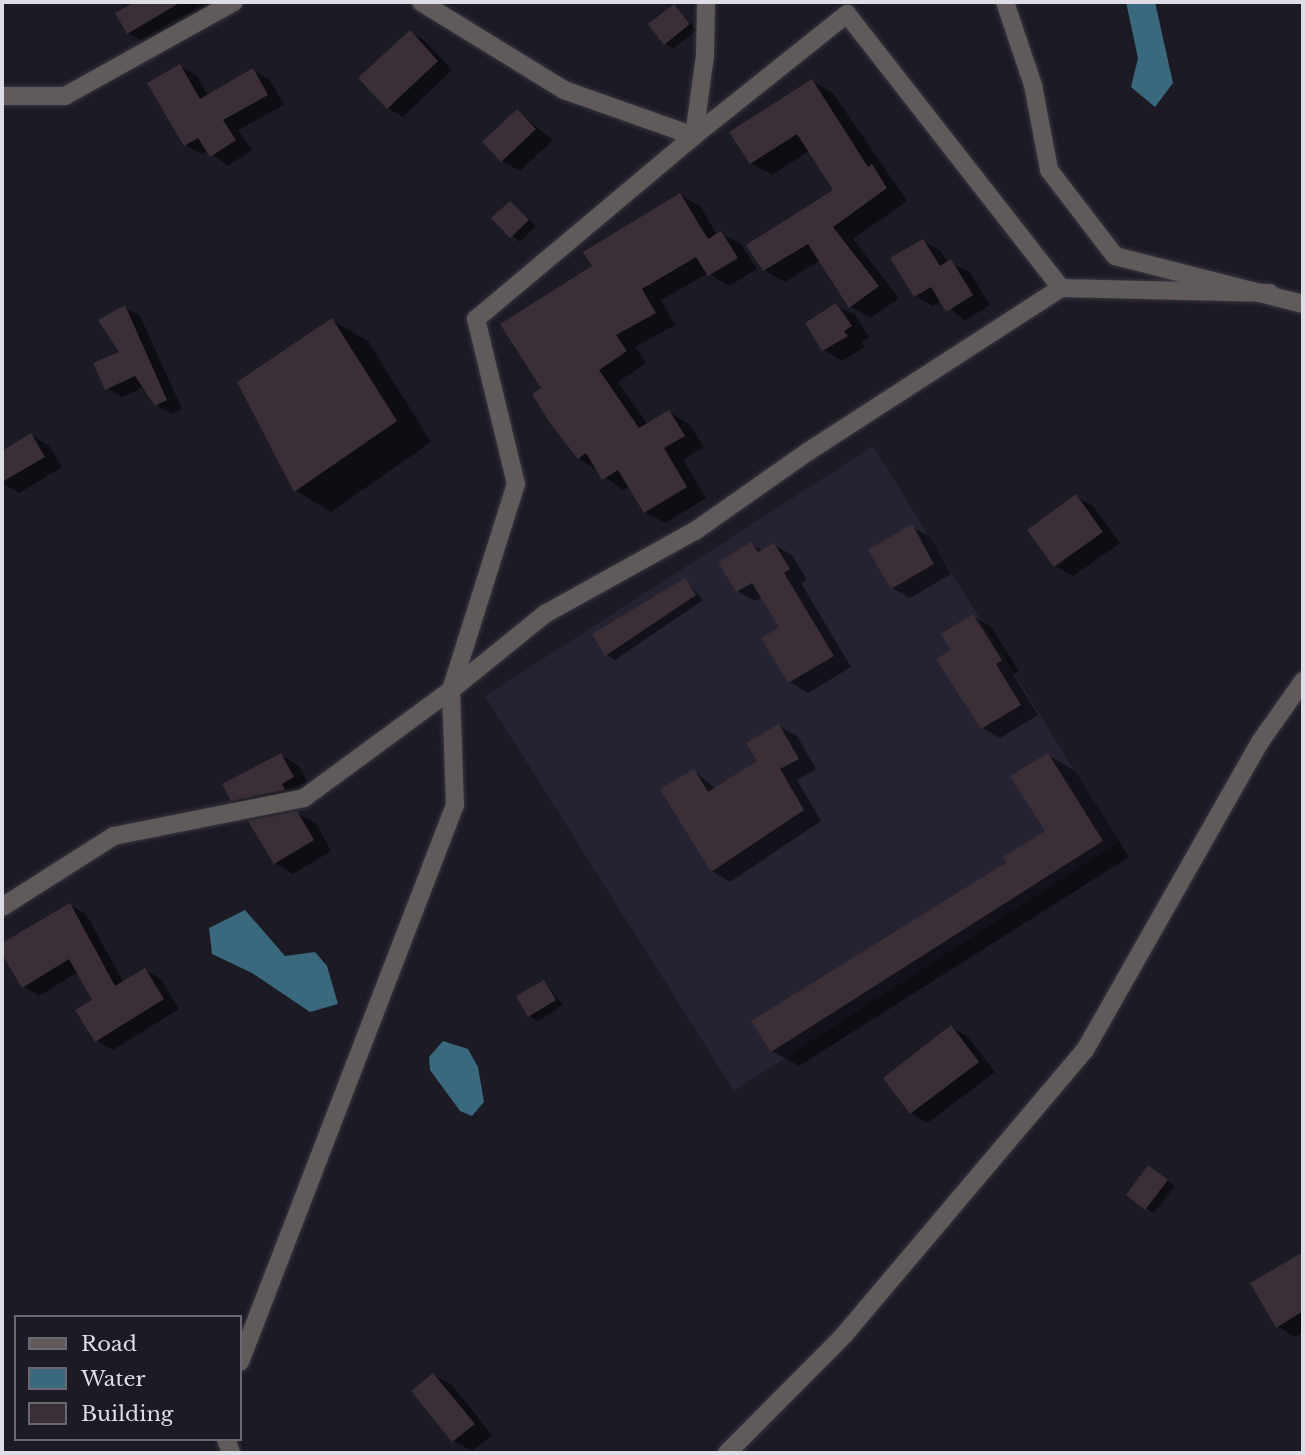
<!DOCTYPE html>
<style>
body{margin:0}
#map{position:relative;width:1305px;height:1455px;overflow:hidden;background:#1c1a24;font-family:"Libre Baskerville",serif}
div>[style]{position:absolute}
.built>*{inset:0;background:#252232}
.water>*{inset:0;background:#3a687c}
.shadow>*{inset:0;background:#0007}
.building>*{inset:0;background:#3a2f36}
.roads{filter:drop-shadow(0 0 2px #37353f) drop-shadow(0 0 2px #37353f)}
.minor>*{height:18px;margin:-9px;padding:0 9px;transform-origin:9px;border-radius:9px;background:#615a5a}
.tertiary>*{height:18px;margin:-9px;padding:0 9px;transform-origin:9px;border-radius:9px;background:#615a5a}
span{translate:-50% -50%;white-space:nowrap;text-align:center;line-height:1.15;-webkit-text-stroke:7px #1c1a24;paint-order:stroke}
.frame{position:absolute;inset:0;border:4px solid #dedce4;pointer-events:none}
.legend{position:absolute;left:14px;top:1315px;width:228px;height:126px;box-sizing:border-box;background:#1c1a24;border:2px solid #6a6871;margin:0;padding:9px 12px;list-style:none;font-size:21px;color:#dedce4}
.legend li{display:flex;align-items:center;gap:14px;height:35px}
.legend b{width:35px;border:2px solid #6a6871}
</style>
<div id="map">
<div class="built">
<i style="clip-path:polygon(873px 446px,1119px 842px,734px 1091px,485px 696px)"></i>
</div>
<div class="water">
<i style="clip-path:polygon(1126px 2px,1155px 2px,1173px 83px,1155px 107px,1131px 87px,1138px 58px)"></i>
<i style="clip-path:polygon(245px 910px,285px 956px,315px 952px,327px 966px,338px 1004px,310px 1012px,252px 973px,212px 954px,209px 928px)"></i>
<i style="clip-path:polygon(443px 1041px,468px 1049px,478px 1067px,484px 1102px,472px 1116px,460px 1111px,430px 1070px,429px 1057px)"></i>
</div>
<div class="shadow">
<i style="clip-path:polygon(138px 2px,208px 2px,210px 6px,146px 43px,128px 33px,117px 14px)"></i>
<i style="clip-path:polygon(674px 6px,697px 30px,673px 49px,665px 44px)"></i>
<i style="clip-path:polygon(410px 32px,425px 41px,452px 70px,403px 117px,388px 108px)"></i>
<i style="clip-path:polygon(180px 66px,197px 76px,208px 96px,253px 70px,270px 80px,284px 105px,238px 130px,252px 150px,228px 166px,208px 151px,202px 154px,185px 145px)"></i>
<i style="clip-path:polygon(812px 81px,833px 93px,907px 201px,853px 239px,899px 298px,871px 318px,850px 306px,821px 260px,785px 282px,764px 270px,835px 191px,809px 151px,772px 175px,751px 163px)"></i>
<i style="clip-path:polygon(517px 111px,553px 140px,520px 171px,502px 161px)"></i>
<i style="clip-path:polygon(680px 195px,700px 206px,717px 235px,721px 233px,741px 244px,757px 269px,729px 286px,708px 273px,661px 300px,675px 325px,635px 347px,646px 363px,618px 382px,648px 425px,669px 412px,689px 424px,704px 447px,683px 460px,706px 498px,665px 523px,645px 512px,629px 486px,623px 490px,579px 458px,544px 389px,594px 267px)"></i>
<i style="clip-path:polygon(511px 203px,536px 226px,520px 242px,494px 219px)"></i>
<i style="clip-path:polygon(923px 241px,941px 251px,948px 263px,969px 271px,990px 305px,965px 321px,942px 301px,933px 306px,915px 296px)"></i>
<i style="clip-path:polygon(836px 305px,855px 315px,869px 337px,861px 342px,865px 347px,842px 361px,824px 350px,807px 323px)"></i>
<i style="clip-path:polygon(125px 307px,140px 316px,182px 409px,172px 414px,156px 405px,144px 387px,122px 397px,106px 388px,122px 352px)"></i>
<i style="clip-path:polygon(332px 320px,368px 341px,431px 442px,331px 512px,296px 491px,239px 383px)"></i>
<i style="clip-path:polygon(31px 435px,49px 446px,62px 467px,19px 493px,2px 483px,2px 453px)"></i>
<i style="clip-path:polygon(1076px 496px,1094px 507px,1120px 543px,1073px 576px,1055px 566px)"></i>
<i style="clip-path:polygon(912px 527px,930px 537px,951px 574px,910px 598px,892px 588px)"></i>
<i style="clip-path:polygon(751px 544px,764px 551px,774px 545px,792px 555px,807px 580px,801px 583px,851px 667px,808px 693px,790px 682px,763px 638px,781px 627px,763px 597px,755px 601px,737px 591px)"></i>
<i style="clip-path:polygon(685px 580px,703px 600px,615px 660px,607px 655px)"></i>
<i style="clip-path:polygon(973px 616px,991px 627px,1019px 671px,1013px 674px,1038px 715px,1000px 738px,982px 728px,953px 651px)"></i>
<i style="clip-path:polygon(779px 726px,797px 736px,816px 769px,797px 780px,821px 821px,730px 882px,712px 871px,694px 771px,716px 789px,759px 762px)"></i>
<i style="clip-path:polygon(281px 755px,299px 766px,311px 788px,251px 810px,233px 800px)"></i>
<i style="clip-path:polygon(1048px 755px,1075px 771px,1129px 857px,799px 1066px,772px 1051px,1047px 832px)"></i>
<i style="clip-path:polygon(297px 813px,316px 823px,331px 851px,293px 874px,275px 863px)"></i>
<i style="clip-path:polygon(70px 905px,86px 914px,124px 983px,145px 970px,161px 979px,179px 1009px,113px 1050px,97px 1041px,94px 1001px,78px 972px,39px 996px,23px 986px,2px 951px,2px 945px)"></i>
<i style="clip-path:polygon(544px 982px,563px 1005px,538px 1021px,529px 1016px)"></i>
<i style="clip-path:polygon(951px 1027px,968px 1037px,995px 1072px,927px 1123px,911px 1113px)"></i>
<i style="clip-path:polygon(1157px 1172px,1175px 1186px,1154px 1213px,1146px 1208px)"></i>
<i style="clip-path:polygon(1303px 1254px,1303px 1332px,1295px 1337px,1277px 1326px,1252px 1283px)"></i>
<i style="clip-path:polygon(434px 1375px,452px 1385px,492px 1435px,472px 1451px,454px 1441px,413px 1391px)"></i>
</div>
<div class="building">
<i style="clip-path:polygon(135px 2px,181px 2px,127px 34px,115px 13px)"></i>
<i style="clip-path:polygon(674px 4px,690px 24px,664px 45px,648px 24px)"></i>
<i style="clip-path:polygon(410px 30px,438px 61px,387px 109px,358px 78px)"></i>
<i style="clip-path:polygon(180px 64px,200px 99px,253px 68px,268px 95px,223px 120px,236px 140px,210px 157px,198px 138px,184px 146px,147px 83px)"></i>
<i style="clip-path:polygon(812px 79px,868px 167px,872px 164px,887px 188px,833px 227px,879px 286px,849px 308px,808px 244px,763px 271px,746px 245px,833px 190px,797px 134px,750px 164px,729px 132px)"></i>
<i style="clip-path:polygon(517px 109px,536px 129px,501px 162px,482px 142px)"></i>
<i style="clip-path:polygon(680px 193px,708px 239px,721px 231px,738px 258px,708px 276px,696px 257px,642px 289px,656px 313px,616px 335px,627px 351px,599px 370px,639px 428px,669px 410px,685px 436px,664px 448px,687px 487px,644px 513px,618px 470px,602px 480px,586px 453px,578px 459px,550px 423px,532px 394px,541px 388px,500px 324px,592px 266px,583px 252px)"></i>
<i style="clip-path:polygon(510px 201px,529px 220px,510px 238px,491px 218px)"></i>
<i style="clip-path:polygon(923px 239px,940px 266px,951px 259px,973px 295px,946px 312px,931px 287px,914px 297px,890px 258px)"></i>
<i style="clip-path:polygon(836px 303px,852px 326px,844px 331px,848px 336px,822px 351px,805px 323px)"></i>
<i style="clip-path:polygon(125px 305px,167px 400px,155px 406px,135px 376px,105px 390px,93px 363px,119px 352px,98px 320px)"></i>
<i style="clip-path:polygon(332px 318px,397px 421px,294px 492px,237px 382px)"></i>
<i style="clip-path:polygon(31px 433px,45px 457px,2px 482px,2px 451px)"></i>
<i style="clip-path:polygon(1076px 494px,1103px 532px,1054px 567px,1027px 530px)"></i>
<i style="clip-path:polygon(912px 524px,934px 564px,891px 589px,868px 550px)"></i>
<i style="clip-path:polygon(751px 542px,758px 552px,774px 543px,790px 569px,784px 573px,834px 656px,788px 683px,761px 638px,779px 627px,752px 583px,736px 592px,718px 562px)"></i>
<i style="clip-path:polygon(685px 578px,696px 595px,605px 656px,592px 634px)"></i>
<i style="clip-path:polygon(973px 614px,1002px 660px,996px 664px,1021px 705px,981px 729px,936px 659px,951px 650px,941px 634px)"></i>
<i style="clip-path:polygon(779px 724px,799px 759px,780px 769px,804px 810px,711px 872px,660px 789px,694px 769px,708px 792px,757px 761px,746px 743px)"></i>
<i style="clip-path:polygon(281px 753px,294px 777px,282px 784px,285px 790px,231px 801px,222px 784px)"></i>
<i style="clip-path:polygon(1048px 753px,1103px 841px,771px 1052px,751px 1021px,1007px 862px,1003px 857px,1045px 831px,1010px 776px)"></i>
<i style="clip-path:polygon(297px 811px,314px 840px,274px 864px,248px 821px)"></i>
<i style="clip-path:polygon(70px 903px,115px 986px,145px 968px,164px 999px,95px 1042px,75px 1010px,92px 1000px,69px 959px,22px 988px,2px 954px,2px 943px)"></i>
<i style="clip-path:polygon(544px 980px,556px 1000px,528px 1017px,516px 996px)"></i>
<i style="clip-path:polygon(951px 1025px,979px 1062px,910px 1114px,883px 1078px)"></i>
<i style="clip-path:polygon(1148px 1165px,1168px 1180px,1145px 1210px,1126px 1195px)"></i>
<i style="clip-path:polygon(1303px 1252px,1303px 1311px,1276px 1328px,1250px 1283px)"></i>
<i style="clip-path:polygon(433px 1373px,475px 1424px,452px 1442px,411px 1391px)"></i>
</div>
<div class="roads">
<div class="minor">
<i style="left:421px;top:2px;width:168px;rotate:31.6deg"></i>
<i style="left:564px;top:90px;width:138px;rotate:19.5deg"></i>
<i style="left:694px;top:136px;width:196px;rotate:-38.6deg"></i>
<i style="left:847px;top:14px;width:348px;rotate:52deg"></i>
<i style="left:1061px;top:288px;width:209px;rotate:1.4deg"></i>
<i style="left:1005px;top:2px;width:88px;rotate:71.4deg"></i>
<i style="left:1033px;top:85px;width:86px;rotate:79.3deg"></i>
<i style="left:1049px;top:170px;width:108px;rotate:52.5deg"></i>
<i style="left:1115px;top:256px;width:194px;rotate:14.3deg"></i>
<i style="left:2px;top:96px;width:63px"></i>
<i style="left:65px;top:96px;width:193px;rotate:-29.1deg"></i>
<i style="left:2px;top:907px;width:133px;rotate:-32.4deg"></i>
<i style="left:114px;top:836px;width:194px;rotate:-11.3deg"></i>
<i style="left:304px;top:798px;width:182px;rotate:-36.3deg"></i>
<i style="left:451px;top:690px;width:121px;rotate:-39deg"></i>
<i style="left:545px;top:614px;width:171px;rotate:-29deg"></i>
<i style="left:695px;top:531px;width:139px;rotate:-35.1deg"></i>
<i style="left:809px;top:451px;width:300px;rotate:-32.9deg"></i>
<i style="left:240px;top:1362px;width:597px;rotate:-68.89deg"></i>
<i style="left:455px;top:805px;width:115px;rotate:-92deg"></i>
<i style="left:451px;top:690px;width:216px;rotate:-72.5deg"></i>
<i style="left:516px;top:484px;width:170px;rotate:-103.6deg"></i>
<i style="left:476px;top:319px;width:285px;rotate:-40deg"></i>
<i style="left:694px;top:136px;width:81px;rotate:-82.2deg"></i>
<i style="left:705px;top:56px;width:54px;rotate:-88.9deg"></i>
<i style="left:226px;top:1439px;width:15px;rotate:70deg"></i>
</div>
<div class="tertiary">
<i style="left:727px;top:1453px;width:166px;rotate:-45.2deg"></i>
<i style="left:844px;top:1335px;width:373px;rotate:-49.8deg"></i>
<i style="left:1085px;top:1050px;width:354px;rotate:-60.4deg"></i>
<i style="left:1260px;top:742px;width:75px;rotate:-54.8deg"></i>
</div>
</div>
<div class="frame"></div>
<ul class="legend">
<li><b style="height:9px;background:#615a5a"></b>Road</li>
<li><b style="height:19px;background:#3a687c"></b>Water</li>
<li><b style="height:19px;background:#3a2f36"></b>Building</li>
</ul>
</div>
